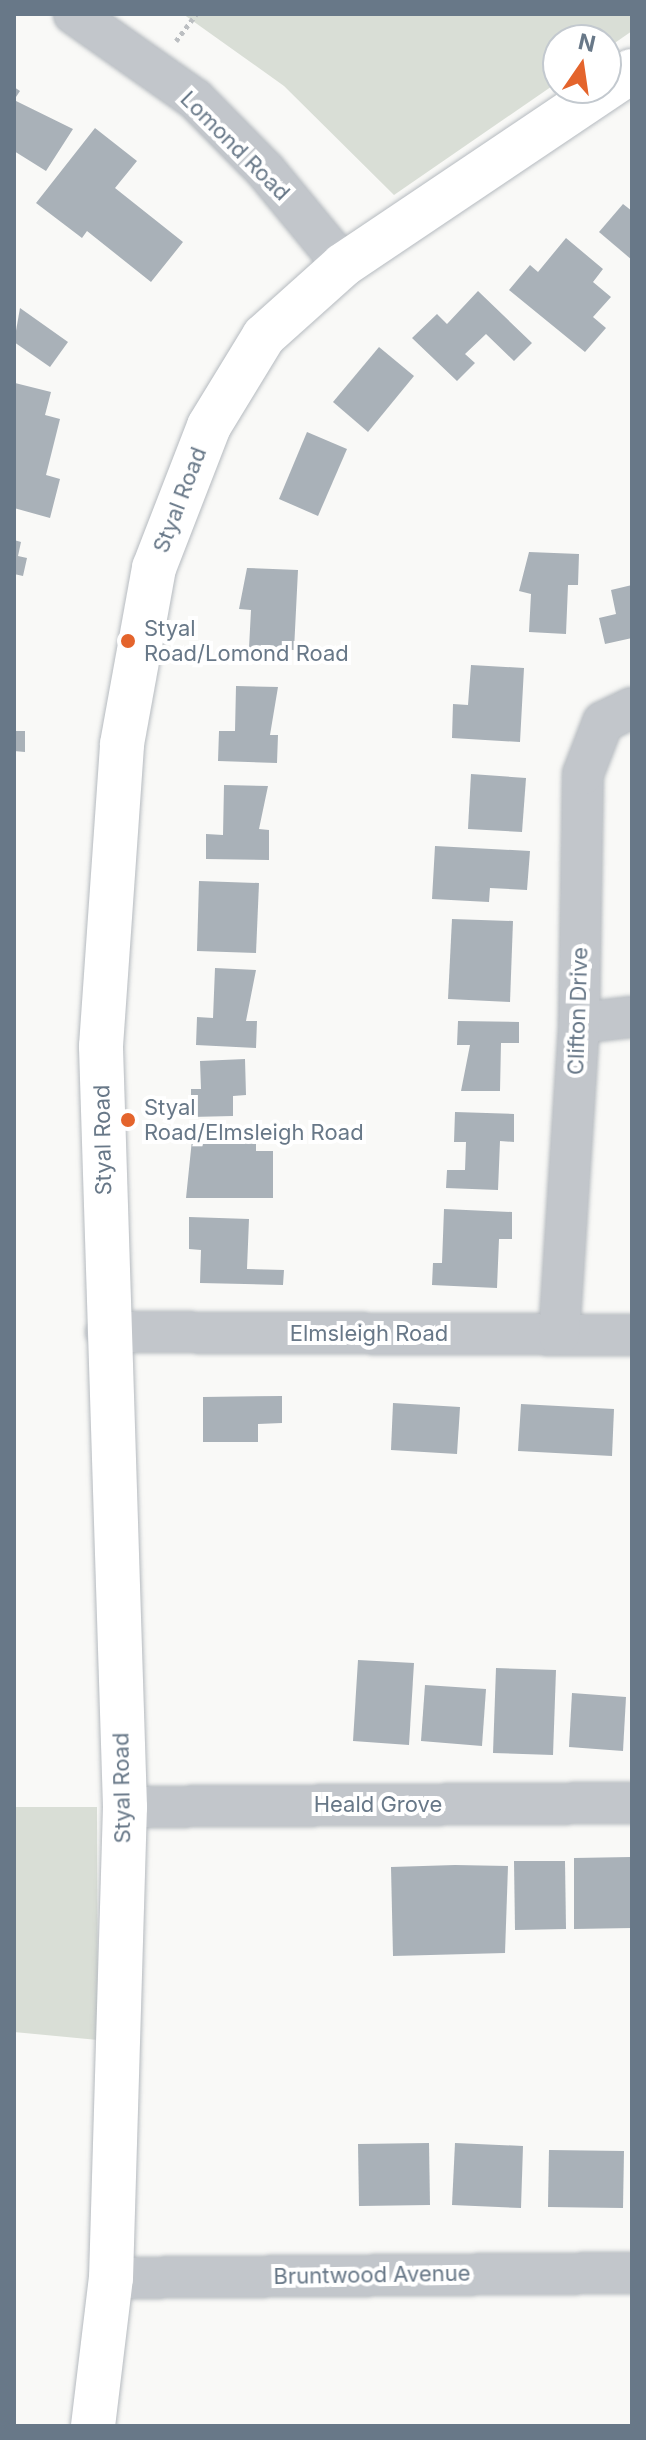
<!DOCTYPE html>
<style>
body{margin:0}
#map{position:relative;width:646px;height:2440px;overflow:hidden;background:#f9f9f7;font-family:Inter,sans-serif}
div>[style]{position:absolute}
.green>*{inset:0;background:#d9ded6}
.building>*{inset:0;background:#a9b1b8}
.path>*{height:5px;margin-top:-2.5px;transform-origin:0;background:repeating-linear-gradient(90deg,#bcbfc2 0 4px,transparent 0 8px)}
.roads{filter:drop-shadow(0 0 2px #b5babf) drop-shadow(0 0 2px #b5babf)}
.minor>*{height:40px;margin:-20px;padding:0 20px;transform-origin:20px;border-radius:20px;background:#c2c6cb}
.secondary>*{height:44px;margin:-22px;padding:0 22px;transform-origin:22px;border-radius:22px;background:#fff}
.dots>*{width:22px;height:22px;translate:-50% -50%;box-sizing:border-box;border:4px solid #fff;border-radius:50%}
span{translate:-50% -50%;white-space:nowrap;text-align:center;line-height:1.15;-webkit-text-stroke:8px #fff;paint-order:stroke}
.street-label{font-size:22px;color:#687888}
.poi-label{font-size:22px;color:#687888}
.left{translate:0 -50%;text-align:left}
.frame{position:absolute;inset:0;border:16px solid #687888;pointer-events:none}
.north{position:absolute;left:542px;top:24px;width:80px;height:80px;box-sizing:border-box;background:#fff;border:2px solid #c3c9cf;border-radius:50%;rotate:13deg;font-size:22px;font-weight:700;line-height:32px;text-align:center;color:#687888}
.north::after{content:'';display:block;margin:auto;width:28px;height:36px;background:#e4642c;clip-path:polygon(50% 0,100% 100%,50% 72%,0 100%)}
</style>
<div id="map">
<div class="green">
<i style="clip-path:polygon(183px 14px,632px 14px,632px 31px,606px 49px,606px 40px,558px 40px,558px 82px,394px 195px,284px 86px)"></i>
<i style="clip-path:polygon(14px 1807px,97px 1807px,98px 2040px,14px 2032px)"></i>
</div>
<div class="building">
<i style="clip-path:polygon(14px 87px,20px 91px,14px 100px,73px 129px,46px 171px,14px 151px)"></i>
<i style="clip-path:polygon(95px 128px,137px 161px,115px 188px,183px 242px,151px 282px,87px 231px,82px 238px,36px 203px)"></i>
<i style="clip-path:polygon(623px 204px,632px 211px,632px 260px,599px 232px)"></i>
<i style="clip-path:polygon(566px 238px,603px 269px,593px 282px,611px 297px,593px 317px,606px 328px,585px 352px,509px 290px,530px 265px,538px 272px)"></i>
<i style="clip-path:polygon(478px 291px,532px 343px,514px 361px,486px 334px,465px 354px,475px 363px,457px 381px,412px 338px,437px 314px,447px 324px)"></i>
<i style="clip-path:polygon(20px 308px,68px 342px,50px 367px,14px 342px)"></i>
<i style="clip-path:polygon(379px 347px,414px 376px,368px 432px,333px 402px)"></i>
<i style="clip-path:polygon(15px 383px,51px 392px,45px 415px,60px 419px,46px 475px,60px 479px,50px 518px,14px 508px)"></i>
<i style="clip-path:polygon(307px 432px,347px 449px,318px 516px,279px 499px)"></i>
<i style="clip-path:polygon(14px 540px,21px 542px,18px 556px,27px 558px,23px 576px,14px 574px)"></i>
<i style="clip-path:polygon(529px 552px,579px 554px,578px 585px,568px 585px,566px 634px,529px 632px,531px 594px,519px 591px)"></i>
<i style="clip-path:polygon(247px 568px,298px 570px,294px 650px,249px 648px,251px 610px,239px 609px)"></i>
<i style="clip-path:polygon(632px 585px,632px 638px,605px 644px,599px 618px,616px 614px,611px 590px)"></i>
<i style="clip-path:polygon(471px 665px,524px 668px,520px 742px,452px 738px,453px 704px,468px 705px)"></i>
<i style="clip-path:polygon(236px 686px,278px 687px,270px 735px,278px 735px,277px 763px,218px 761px,219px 731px,235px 731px)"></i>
<i style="clip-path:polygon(14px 731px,25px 731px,25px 752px,14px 751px)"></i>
<i style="clip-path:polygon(471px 774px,526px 778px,522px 832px,468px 829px)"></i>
<i style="clip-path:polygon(224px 785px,268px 786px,259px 829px,269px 830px,269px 860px,206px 859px,206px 834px,223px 835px)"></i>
<i style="clip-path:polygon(435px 846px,530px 851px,527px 890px,490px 888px,489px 902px,432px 899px)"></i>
<i style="clip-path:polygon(199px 881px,259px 883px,256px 953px,197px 951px)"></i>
<i style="clip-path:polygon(452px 919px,513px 921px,510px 1002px,448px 999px)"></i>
<i style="clip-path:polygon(215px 968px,256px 970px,246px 1021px,257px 1021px,256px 1048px,196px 1045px,197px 1017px,213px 1018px)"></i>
<i style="clip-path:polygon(458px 1021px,519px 1022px,519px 1043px,501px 1043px,500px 1091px,461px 1091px,470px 1045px,457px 1045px)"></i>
<i style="clip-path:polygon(245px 1059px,246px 1095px,233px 1096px,233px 1116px,191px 1117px,191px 1089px,201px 1089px,200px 1061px)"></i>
<i style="clip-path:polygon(455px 1112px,514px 1114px,514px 1142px,500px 1141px,498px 1190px,446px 1188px,447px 1170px,465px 1170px,466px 1142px,454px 1142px)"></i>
<i style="clip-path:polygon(193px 1130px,256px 1130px,256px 1151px,273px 1151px,273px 1198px,186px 1198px)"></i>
<i style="clip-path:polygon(444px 1209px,512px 1212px,512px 1239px,499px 1239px,497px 1288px,432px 1285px,433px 1263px,442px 1263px)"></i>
<i style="clip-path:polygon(189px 1217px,249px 1219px,247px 1269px,284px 1270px,283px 1285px,200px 1283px,201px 1250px,189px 1249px)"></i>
<i style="clip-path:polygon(282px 1396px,282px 1423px,258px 1424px,258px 1442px,203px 1442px,203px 1397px)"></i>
<i style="clip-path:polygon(393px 1403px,460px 1407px,457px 1454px,391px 1450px)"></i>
<i style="clip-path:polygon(521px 1404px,614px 1409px,612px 1456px,518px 1451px)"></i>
<i style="clip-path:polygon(358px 1660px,414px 1663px,409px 1745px,353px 1741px)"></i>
<i style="clip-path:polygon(496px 1668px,556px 1670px,553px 1755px,493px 1753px)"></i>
<i style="clip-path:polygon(425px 1685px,486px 1689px,482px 1746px,421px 1741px)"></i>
<i style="clip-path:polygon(572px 1693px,626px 1697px,623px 1751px,569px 1747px)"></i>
<i style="clip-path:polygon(631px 1857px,632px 1928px,574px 1929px,574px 1858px)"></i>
<i style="clip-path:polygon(514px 1861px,565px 1861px,566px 1929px,515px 1930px)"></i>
<i style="clip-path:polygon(455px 1865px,508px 1866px,505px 1953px,393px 1956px,391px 1867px)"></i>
<i style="clip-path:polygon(429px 2143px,430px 2205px,359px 2206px,358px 2144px)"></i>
<i style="clip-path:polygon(455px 2143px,523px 2146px,521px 2208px,452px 2205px)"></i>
<i style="clip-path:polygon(549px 2150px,624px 2151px,623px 2208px,548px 2207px)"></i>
</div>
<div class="path">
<i style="left:176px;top:41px;width:34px;rotate:-53deg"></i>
</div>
<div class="roads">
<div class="minor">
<i style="left:74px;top:14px;width:148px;rotate:35.1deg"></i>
<i style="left:195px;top:99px;width:100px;rotate:45.4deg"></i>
<i style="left:265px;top:170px;width:123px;rotate:50.6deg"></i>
<i style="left:579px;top:1023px;width:53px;rotate:-6.5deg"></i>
<i style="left:106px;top:1332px;width:526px;rotate:0.33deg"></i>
<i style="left:559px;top:1335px;width:313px;rotate:-86.3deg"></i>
<i style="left:579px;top:1023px;width:249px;rotate:-89.1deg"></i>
<i style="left:583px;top:774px;width:56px;rotate:-69deg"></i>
<i style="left:603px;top:722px;width:32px;rotate:-26deg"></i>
<i style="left:125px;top:1807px;width:507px;rotate:-0.45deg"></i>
<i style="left:111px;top:2278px;width:521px;rotate:-0.55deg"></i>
</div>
<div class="secondary">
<i style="left:93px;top:2426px;width:149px;rotate:-83.1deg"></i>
<i style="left:111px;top:2278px;width:471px;rotate:-88.3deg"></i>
<i style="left:125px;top:1807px;width:761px;rotate:-91.81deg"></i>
<i style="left:101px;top:1046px;width:303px;rotate:-86deg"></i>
<i style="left:122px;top:744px;width:179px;rotate:-79.7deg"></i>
<i style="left:154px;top:568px;width:152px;rotate:-68.8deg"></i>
<i style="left:209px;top:426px;width:105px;rotate:-58.6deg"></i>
<i style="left:264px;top:336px;width:106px;rotate:-41.9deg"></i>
<i style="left:343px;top:265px;width:348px;rotate:-33.9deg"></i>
</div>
</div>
<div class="dots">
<i style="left:128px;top:641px;background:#e4642c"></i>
<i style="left:128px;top:1120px;background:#e4642c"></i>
</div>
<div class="street-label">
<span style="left:235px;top:146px;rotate:45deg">Lomond Road</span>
<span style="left:180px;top:500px;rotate:-69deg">Styal Road</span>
<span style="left:578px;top:1011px;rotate:-88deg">Clifton Drive</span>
<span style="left:103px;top:1140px;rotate:-91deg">Styal Road</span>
<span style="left:369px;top:1334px">Elmsleigh Road</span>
<span style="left:122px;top:1788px;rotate:-91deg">Styal Road</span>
<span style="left:378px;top:1805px">Heald Grove</span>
<span style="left:372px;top:2275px;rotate:-1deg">Bruntwood Avenue</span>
</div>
<div class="poi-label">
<span class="left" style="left:144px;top:641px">Styal<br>Road/Lomond Road</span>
<span class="left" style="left:144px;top:1120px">Styal<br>Road/Elmsleigh Road</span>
</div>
<div class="frame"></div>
<div class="north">N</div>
</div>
